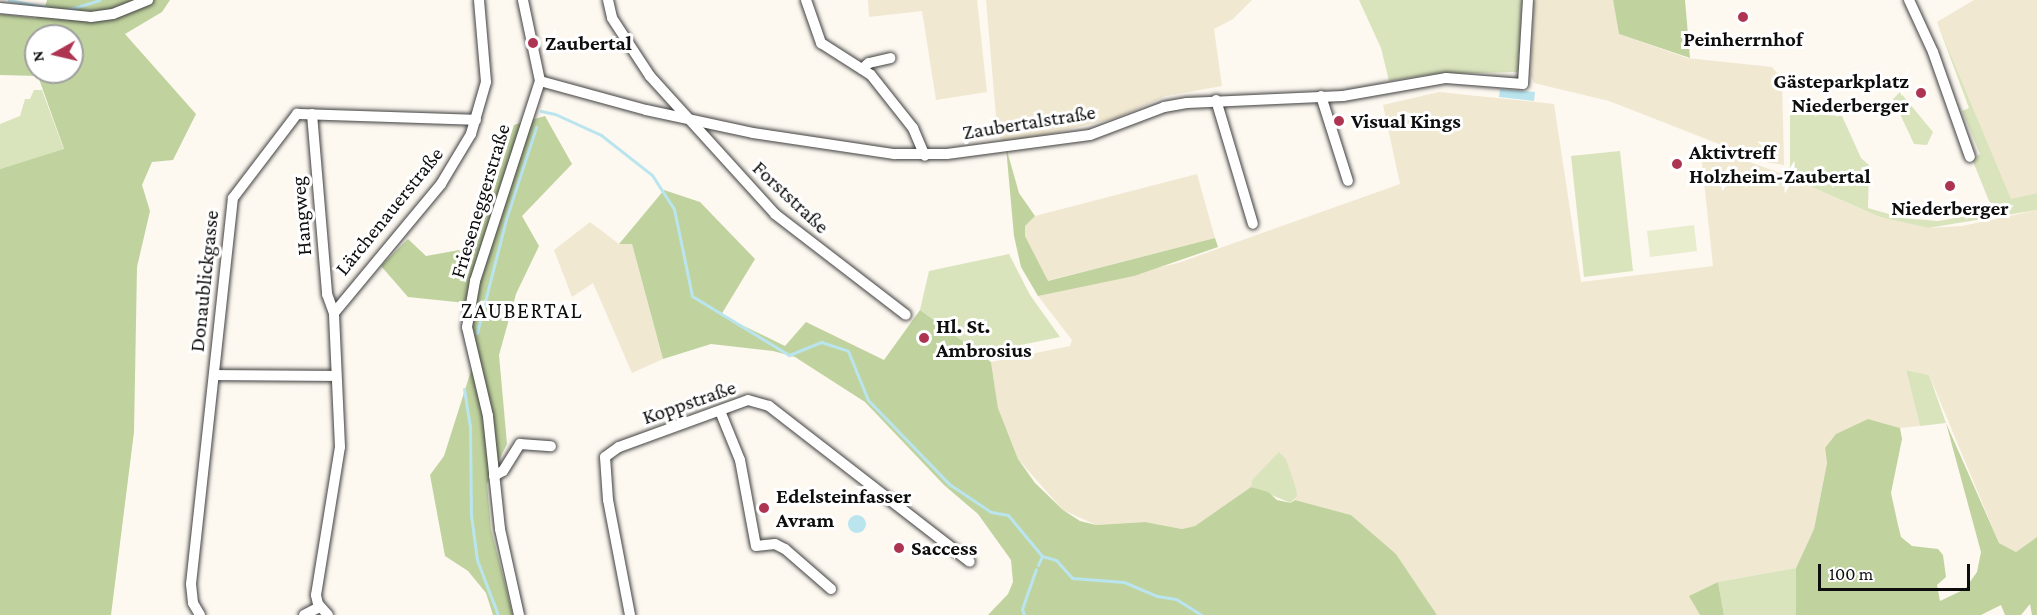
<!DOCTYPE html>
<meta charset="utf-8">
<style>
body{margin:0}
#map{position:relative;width:2037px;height:615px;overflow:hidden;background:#fdf8f0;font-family:"Crimson Pro",serif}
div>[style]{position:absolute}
.farmland>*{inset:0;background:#f1e8d2}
.green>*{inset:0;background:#d9e4bd}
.forest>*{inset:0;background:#c0d39e}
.pitch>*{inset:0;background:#e8edce}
.water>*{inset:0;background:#bae5ef}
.round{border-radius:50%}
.stream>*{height:3px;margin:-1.5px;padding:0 1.5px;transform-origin:1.5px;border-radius:1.5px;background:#bae5ef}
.roads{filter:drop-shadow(0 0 2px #414141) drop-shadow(0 0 2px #414141)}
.minor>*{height:10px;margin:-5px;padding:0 5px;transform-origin:5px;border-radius:5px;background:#fff}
.dots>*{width:16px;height:16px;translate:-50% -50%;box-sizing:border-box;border:3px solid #fff;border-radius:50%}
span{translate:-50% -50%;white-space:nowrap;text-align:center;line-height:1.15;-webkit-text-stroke:6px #fff;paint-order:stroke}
.poi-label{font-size:21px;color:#0e0e0e;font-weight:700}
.left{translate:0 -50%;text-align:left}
.right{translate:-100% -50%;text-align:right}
.street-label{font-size:21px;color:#0e0e0e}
.neighbourhood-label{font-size:22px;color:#0e0e0e;letter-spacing:1.5px}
.north{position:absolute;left:24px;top:24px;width:60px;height:60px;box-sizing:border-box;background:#fff;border:2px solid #9f9f9f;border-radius:50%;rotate:262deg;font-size:16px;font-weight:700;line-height:24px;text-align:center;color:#0e0e0e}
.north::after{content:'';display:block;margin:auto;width:21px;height:27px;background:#ae3552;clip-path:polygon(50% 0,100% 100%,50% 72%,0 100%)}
.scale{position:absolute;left:1818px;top:564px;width:152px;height:27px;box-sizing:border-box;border:3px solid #0e0e0e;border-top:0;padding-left:8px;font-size:18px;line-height:21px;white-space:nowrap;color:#0e0e0e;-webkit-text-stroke:4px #fff;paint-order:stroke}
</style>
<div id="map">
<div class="farmland">
<i style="clip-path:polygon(868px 0,977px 0,987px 92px,936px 100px,922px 11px,869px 17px)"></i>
<i style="clip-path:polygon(986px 0,1252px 0,1233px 19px,1214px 29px,1222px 86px,1166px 96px,1116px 118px,1008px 144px,1001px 141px,997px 128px)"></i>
<i style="clip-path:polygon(1534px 0,1613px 0,1619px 34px,1687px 58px,1772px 67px,1782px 79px,1784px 165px,1765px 162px,1609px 101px,1534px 83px,1531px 76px)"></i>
<i style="clip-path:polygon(1974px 0,2037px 0,2037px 193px,2011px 200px,1937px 22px)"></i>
<i style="clip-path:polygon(1439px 92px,1554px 104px,1581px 282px,1713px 266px,1700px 144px,1780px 173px,1880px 217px,1928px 228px,1962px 226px,2037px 210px,2037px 537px,2016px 552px,1999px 543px,1929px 375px,1906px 370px,1920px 426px,1900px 428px,1868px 419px,1825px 448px,1827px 463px,1814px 529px,1796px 568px,1718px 582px,1690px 596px,1700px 615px,1437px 615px,1396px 554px,1351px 515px,1295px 500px,1296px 488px,1291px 477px,1268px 466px,1252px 480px,1251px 487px,1195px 526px,1182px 529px,1145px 522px,1096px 525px,1063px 510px,1018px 459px,998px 408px,991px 362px,1070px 346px,1072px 340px,1038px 296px,1178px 263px,1400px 184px,1383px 105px)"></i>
<i style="clip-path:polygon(1197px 174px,1215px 238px,1047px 281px,1025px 236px,1025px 226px,1035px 216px)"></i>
<i style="clip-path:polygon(590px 222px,619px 244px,632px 244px,663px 359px,632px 373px,593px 283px,572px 297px,554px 250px)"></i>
</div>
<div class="green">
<i style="clip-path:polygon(1359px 0,1522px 0,1519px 72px,1434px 74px,1389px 81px,1381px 48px)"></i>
<i style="clip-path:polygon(1937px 22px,2011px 199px,2037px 193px,2037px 210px,1928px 228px,1880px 217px,1780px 173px,1788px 171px,1790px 166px,1790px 113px,1842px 116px,1861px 158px,1869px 165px,1868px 208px,1903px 218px,1938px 221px,2003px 210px,2002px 205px,1995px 206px,1989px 201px,1972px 159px,1980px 154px,1962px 111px,1969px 108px)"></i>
<i style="clip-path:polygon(34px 90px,42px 90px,64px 150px,0 169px,0 124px,20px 116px,25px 99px,30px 99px)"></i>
<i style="clip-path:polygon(1900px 92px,1933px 132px,1927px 145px,1914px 144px,1893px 99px)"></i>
<i style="clip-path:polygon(1620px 151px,1633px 271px,1584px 277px,1571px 156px)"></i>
<i style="clip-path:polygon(1009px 254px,1030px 295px,1060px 337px,996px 350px,970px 347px,920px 310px,929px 271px)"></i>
<i style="clip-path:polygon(1906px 370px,1929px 375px,1946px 423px,1920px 426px)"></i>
<i style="clip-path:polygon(1279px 452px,1286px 459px,1296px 488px,1297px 496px,1291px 503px,1251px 487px,1252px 480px)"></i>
<i style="clip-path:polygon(1796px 568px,1796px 615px,1724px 615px,1718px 582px)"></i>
</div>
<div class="forest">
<i style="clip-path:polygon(evenodd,47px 0,170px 0,162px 12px,125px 34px,196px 114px,173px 160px,152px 162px,142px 185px,150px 211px,137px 267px,134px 432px,111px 615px,0 615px,0 169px,64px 149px,38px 76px,0 75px,0 14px,36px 18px,44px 11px,47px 0,36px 36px,72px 36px,72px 72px,36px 72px,36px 36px)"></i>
<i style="clip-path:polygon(1613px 0,1685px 0,1690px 58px,1619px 34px)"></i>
<i style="clip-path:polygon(545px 116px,572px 164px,522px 216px,539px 246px,516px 294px,499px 355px,507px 444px,487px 484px,491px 529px,513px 615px,493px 615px,486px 593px,468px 571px,445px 556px,430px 475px,444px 456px,476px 355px,466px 303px,408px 297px,381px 266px,408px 239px,426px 256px,476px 247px,514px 125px)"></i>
<i style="clip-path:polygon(1006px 147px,1019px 193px,1035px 216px,1025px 226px,1025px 236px,1048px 281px,1215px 238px,1218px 247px,1134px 276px,1038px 296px,1021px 267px,1014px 236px)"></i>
<i style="clip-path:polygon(664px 190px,700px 202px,755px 259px,721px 315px,785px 346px,806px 322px,884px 360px,920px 310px,991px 362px,998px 408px,1018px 459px,1035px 483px,1063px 510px,1080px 521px,1096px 525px,1145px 522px,1182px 529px,1195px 526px,1251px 487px,1268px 492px,1277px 500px,1291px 503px,1295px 500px,1351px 515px,1396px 554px,1437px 615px,988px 615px,1008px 594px,1013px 582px,1011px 560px,978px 514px,944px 485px,865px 402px,795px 357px,773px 351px,711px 344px,663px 359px,632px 244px,619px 244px)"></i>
<i style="clip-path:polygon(1868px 419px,1900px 428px,1902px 439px,1891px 493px,1898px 525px,1901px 537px,1912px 546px,1938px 549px,1943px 555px,1946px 577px,1937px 585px,1940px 601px,1965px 589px,1977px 572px,1981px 552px,1946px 423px,1999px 543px,2016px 552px,2037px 537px,2037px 615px,2032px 615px,2030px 604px,2021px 615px,2005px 615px,2001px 605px,1981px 615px,1796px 615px,1796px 568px,1814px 529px,1827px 463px,1825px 448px,1836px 434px)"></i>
<i style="clip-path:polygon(1718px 582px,1724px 615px,1700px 615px,1689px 596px)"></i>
</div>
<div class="pitch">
<i style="clip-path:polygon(1694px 225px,1697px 251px,1650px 257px,1647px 231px)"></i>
</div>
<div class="water">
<i style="clip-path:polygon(1500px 89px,1535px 92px,1534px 101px,1499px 97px)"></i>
<i class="round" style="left:848px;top:515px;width:18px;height:18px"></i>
</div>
<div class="stream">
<i style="left:9px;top:0;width:41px;rotate:11.3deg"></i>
<i style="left:67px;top:10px;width:34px;rotate:-17deg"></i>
<i style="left:541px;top:111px;width:14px;rotate:12deg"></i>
<i style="left:555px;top:114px;width:51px;rotate:24.5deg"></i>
<i style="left:601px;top:135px;width:65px;rotate:38.1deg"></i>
<i style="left:652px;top:175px;width:40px;rotate:57.1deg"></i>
<i style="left:674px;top:209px;width:89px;rotate:78.3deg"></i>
<i style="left:692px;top:296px;width:114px;rotate:31.3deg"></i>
<i style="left:789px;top:355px;width:35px;rotate:-22deg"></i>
<i style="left:821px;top:342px;width:28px;rotate:18deg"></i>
<i style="left:848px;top:351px;width:53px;rotate:67.8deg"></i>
<i style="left:868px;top:400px;width:117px;rotate:46deg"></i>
<i style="left:949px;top:484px;width:50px;rotate:33.7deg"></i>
<i style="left:991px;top:512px;width:17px;rotate:10deg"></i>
<i style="left:1008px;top:515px;width:53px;rotate:50.3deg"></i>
<i style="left:1042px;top:556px;width:15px;rotate:16deg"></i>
<i style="left:1056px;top:560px;width:24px;rotate:48deg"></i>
<i style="left:1072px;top:578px;width:52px;rotate:4.4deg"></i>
<i style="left:1124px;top:582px;width:36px;rotate:23deg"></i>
<i style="left:1157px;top:596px;width:19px;rotate:9deg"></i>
<i style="left:1176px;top:599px;width:31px;rotate:32deg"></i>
<i style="left:477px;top:333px;width:118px;rotate:-75.7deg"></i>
<i style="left:506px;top:219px;width:97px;rotate:-71.9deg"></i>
<i style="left:464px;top:389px;width:36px;rotate:81deg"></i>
<i style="left:470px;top:425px;width:90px;rotate:89.4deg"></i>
<i style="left:471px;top:515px;width:45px;rotate:82.4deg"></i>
<i style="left:477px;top:560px;width:59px;rotate:69.1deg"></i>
<i style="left:1038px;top:565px;width:10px;rotate:-66deg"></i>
<i style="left:1024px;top:615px;width:6px;rotate:-108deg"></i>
<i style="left:1022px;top:609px;width:42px;rotate:-70.7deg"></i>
</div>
<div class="roads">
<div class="minor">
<i style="left:608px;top:0;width:18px;rotate:77deg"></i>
<i style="left:612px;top:18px;width:69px;rotate:56.8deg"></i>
<i style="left:650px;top:76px;width:186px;rotate:47.8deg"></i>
<i style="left:775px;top:214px;width:165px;rotate:37.6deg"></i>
<i style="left:806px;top:0;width:46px;rotate:70.8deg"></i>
<i style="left:821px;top:43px;width:59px;rotate:32.6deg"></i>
<i style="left:871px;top:75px;width:68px;rotate:51.6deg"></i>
<i style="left:913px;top:128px;width:30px;rotate:67deg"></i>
<i style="left:1909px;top:0;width:57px;rotate:65.2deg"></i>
<i style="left:1933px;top:52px;width:111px;rotate:70.6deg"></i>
<i style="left:0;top:8px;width:91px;rotate:5.6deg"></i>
<i style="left:91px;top:17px;width:22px;rotate:-8deg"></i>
<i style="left:113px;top:14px;width:38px;rotate:-22deg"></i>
<i style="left:862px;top:69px;width:9px;rotate:-41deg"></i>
<i style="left:869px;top:63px;width:22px;rotate:-13deg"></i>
<i style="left:540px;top:81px;width:110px;rotate:15.3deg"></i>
<i style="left:646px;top:110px;width:109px;rotate:12.1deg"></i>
<i style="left:753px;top:133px;width:143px;rotate:8.5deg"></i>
<i style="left:894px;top:154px;width:53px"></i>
<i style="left:947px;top:154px;width:144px;rotate:-7.6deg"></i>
<i style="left:1090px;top:135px;width:79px;rotate:-20.7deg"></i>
<i style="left:1164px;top:107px;width:23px;rotate:-10deg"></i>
<i style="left:1187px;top:103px;width:156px;rotate:-2.6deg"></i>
<i style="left:1343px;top:96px;width:105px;rotate:-9.9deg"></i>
<i style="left:1446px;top:78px;width:77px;rotate:4.5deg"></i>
<i style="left:1523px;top:84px;width:84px;rotate:-86.6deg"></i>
<i style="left:1321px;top:96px;width:89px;rotate:72.4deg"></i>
<i style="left:1216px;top:100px;width:129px;rotate:73.4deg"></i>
<i style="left:312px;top:114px;width:181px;rotate:85.2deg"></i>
<i style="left:327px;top:294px;width:20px;rotate:70deg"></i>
<i style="left:214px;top:375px;width:122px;rotate:0.5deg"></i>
<i style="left:720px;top:411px;width:53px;rotate:67.8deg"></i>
<i style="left:740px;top:460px;width:87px;rotate:79.5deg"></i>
<i style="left:756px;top:546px;width:19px;rotate:-6deg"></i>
<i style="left:775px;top:544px;width:11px;rotate:27deg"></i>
<i style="left:785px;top:549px;width:61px;rotate:41deg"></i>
<i style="left:494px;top:476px;width:10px;rotate:-29deg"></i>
<i style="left:503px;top:471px;width:32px;rotate:-58deg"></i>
<i style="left:520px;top:444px;width:31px;rotate:4deg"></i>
<i style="left:200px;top:615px;width:14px;rotate:-120deg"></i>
<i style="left:193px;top:603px;width:19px;rotate:-96deg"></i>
<i style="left:191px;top:584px;width:388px;rotate:-83.8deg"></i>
<i style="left:233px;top:198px;width:106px;rotate:-52.7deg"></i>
<i style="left:297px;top:114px;width:179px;rotate:1.9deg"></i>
<i style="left:304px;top:615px;width:18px;rotate:-27deg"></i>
<i style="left:328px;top:615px;width:15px;rotate:-132deg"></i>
<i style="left:318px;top:604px;width:9px;rotate:-103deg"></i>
<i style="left:316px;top:595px;width:150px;rotate:-80.8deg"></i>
<i style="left:340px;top:447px;width:134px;rotate:-92.6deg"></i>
<i style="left:334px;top:313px;width:168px;rotate:-50.3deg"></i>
<i style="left:441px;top:184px;width:58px;rotate:-59deg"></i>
<i style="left:471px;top:134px;width:54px;rotate:-73.9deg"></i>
<i style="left:486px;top:82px;width:82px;rotate:-94.9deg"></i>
<i style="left:519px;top:615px;width:88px;rotate:-102.5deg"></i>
<i style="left:500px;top:529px;width:114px;rotate:-96.1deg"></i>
<i style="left:488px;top:416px;width:91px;rotate:-103.3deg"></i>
<i style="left:467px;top:327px;width:47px;rotate:-80.1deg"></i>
<i style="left:475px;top:281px;width:210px;rotate:-72deg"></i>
<i style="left:540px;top:81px;width:83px;rotate:-101.9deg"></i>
<i style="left:630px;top:615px;width:117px;rotate:-100.8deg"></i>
<i style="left:608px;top:500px;width:43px;rotate:-94deg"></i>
<i style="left:605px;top:457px;width:17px;rotate:-36deg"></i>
<i style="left:619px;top:447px;width:137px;rotate:-20deg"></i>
<i style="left:748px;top:400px;width:22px;rotate:16deg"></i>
<i style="left:769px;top:406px;width:254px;rotate:37.8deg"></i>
</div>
</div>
<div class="dots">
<i style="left:1743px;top:17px;background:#ae3552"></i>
<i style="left:533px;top:43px;background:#ae3552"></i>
<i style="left:1921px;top:93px;background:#ae3552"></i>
<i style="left:1339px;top:121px;background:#ae3552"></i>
<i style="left:1677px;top:164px;background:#ae3552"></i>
<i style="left:1950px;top:186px;background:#ae3552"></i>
<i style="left:924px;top:338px;background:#ae3552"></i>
<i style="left:764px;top:508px;background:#ae3552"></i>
<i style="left:899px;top:548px;background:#ae3552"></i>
</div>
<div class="poi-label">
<span style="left:1743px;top:39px">Peinherrnhof</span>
<span class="left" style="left:545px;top:43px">Zaubertal</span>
<span class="right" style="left:1909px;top:93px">Gästeparkplatz<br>Niederberger</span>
<span class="left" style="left:1351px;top:121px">Visual Kings</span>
<span class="left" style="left:1689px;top:164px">Aktivtreff<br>Holzheim-Zaubertal</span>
<span style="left:1950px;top:208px">Niederberger</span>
<span class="left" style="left:936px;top:338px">Hl. St.<br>Ambrosius</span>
<span class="left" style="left:776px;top:508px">Edelsteinfasser<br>Avram</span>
<span class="left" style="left:911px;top:548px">Saccess</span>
</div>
<div class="street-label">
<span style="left:1029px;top:122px;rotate:-9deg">Zaubertalstraße</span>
<span style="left:791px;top:197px;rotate:43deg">Forststraße</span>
<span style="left:480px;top:201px;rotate:-73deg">Frieseneggerstraße</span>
<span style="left:389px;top:211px;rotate:-51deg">Lärchenauerstraße</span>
<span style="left:301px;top:216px;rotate:-95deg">Hangweg</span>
<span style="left:204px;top:281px;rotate:-84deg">Donaublickgasse</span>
<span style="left:689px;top:402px;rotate:-19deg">Koppstraße</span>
</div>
<div class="neighbourhood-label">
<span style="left:522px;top:311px">ZAUBERTAL</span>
</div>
<div class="north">N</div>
<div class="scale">100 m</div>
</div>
